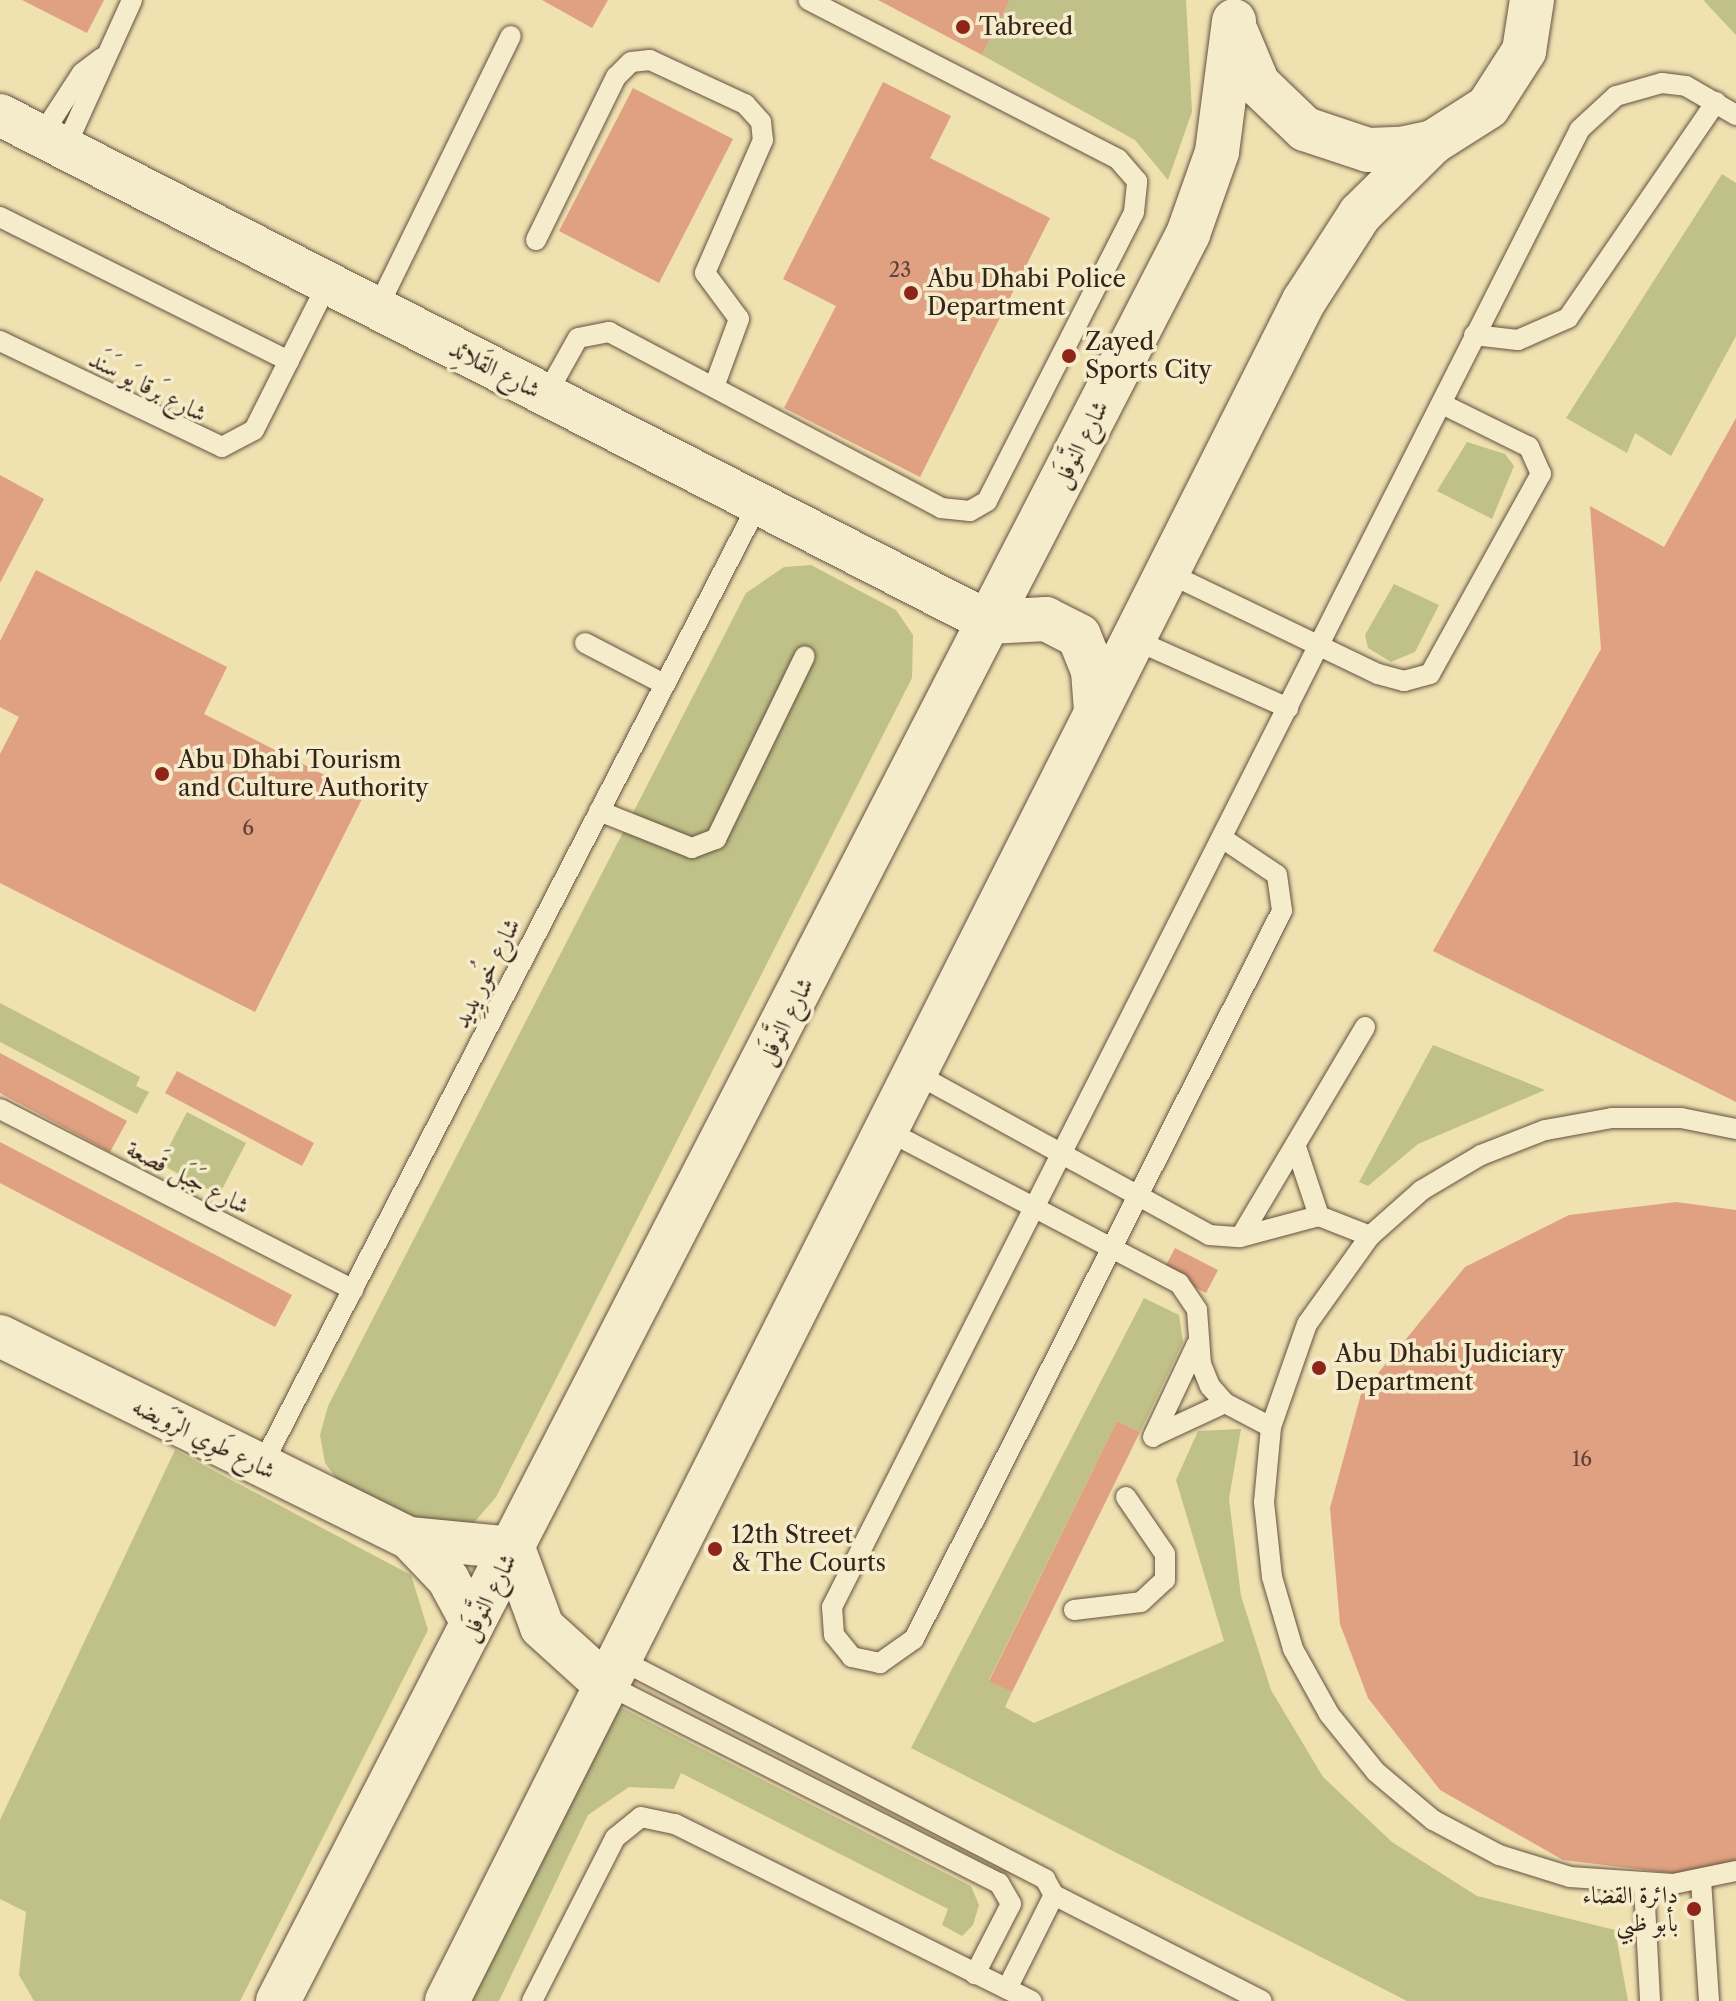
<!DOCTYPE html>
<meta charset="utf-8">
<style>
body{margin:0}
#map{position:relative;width:1736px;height:2001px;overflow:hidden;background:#f0e1b1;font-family:"Libre Caslon Text",Amiri,serif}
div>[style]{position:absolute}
.green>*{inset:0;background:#bfc188}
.building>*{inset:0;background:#dfa181}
.roads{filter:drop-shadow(0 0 2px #655240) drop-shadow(0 0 2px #655240)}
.service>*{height:20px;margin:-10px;padding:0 10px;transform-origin:10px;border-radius:10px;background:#f5eccc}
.minor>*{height:42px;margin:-21px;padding:0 21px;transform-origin:21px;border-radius:21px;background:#f5eccc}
.tertiary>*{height:44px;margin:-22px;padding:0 22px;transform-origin:22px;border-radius:22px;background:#f5eccc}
.dots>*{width:22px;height:22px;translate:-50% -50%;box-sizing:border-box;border:4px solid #f5eccc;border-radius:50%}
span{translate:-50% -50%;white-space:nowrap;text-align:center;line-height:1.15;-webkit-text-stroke:7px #f5eccc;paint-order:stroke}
.number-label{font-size:20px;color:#614234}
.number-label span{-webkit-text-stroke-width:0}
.poi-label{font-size:24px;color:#37231a}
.left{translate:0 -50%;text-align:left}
.right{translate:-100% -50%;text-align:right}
.street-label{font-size:24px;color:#37231a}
</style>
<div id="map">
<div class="green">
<i style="clip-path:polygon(1010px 0,1186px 0,1192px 112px,1168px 180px,1135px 140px,982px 55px)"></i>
<i style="clip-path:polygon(1704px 0,1736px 0,1736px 35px,1705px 2px)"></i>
<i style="clip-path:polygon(1722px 174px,1736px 183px,1736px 336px,1671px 456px,1635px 433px,1627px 453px,1566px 418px)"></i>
<i style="clip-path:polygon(1467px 442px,1505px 454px,1514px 466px,1492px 519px,1437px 491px)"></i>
<i style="clip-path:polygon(811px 565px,896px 610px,913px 635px,912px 678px,496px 1497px,471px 1526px,431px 1529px,341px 1485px,325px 1463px,320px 1435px,328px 1406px,746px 593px,784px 567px)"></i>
<i style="clip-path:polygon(1394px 584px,1439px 605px,1415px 652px,1391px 662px,1368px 648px,1365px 635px)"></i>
<i style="clip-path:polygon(0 1003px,140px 1077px,136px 1086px,149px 1092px,137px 1114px,0 1042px)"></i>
<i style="clip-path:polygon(1433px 1045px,1545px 1090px,1418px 1144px,1368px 1186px,1359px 1182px)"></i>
<i style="clip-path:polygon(187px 1112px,246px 1143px,219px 1195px,160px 1164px)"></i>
<i style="clip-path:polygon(1144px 1298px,1179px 1315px,1183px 1342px,1140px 1432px,1117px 1421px,989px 1680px,1012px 1692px,1005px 1707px,1034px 1723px,1224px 1641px,1176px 1480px,1198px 1431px,1241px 1429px,1229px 1499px,1241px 1596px,1271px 1690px,1323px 1777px,1392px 1842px,1477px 1896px,1615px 1930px,1628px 2001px,1407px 2001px,911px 1748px)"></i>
<i style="clip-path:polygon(175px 1450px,411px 1575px,428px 1630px,240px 2001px,34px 2001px,19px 1975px,26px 1912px,0 1899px,0 1820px)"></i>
<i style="clip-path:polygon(616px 1705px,971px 1886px,979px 1905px,973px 1925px,962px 1936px,942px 1925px,948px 1909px,681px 1773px,674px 1789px,629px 1787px,588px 1815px,499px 2001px,471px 2001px)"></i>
</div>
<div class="building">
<i style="clip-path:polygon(22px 0,104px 0,87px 33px)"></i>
<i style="clip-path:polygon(542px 0,608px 0,592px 28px)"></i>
<i style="clip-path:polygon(878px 0,1010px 0,982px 55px)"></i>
<i style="clip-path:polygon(883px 82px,951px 116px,930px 158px,1050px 218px,920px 477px,784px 408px,836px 306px,783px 279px)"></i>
<i style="clip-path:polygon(633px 88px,733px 139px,659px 283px,559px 231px)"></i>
<i style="clip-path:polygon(1736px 418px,1736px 1102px,1433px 951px,1601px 649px,1590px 506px,1664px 547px)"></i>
<i style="clip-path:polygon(0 475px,44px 499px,0 583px)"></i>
<i style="clip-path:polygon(36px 570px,227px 667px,204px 714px,364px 795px,255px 1012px,0 883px,0 754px,19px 717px,0 707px,0 641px)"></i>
<i style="clip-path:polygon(0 1053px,127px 1121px,110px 1152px,0 1093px)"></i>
<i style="clip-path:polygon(177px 1071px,314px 1143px,302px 1166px,165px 1093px)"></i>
<i style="clip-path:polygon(0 1142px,292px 1295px,275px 1327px,0 1183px)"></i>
<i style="clip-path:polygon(1676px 1202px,1736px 1210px,1736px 1862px,1678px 1874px,1563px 1860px,1440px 1790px,1368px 1698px,1340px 1624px,1330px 1508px,1361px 1394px,1465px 1267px,1569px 1215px)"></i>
<i style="clip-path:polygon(1175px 1248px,1218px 1270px,1206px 1293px,1163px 1271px)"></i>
<i style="clip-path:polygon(1117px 1421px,1140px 1432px,1012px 1692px,989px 1681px)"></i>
</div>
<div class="roads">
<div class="service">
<i style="left:41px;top:136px;width:75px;rotate:-56.9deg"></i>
<i style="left:82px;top:73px;width:25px;rotate:-37deg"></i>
<i style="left:65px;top:148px;width:162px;rotate:-65.6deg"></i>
<i style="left:0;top:217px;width:323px;rotate:26.5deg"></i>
<i style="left:536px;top:240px;width:182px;rotate:-63.9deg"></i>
<i style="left:616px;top:77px;width:21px;rotate:-45deg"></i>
<i style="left:631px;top:62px;width:19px;rotate:-6deg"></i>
<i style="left:650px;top:60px;width:105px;rotate:24.9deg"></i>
<i style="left:745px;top:104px;width:24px;rotate:48deg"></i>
<i style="left:761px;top:122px;width:18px;rotate:84deg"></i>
<i style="left:763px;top:140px;width:145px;rotate:113.6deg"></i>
<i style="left:705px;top:273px;width:57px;rotate:53.5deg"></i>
<i style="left:739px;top:319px;width:72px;rotate:110.2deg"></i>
<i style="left:377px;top:309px;width:304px;rotate:-63.9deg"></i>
<i style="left:1474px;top:335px;width:44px;rotate:6.5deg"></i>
<i style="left:1518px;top:340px;width:55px;rotate:-23.7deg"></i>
<i style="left:1568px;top:318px;width:262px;rotate:-55.6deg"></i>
<i style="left:0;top:341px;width:246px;rotate:25.5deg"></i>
<i style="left:222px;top:447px;width:36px;rotate:-28deg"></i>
<i style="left:254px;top:430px;width:165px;rotate:-63.3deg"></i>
<i style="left:546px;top:395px;width:65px;rotate:-60.7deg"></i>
<i style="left:578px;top:338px;width:32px;rotate:-11deg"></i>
<i style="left:609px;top:332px;width:376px;rotate:27.9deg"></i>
<i style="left:941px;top:508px;width:29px;rotate:6deg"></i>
<i style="left:970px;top:511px;width:20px;rotate:-30deg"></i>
<i style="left:987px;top:501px;width:324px;rotate:-63deg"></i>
<i style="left:1134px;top:212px;width:31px;rotate:-84deg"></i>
<i style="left:1137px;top:181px;width:29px;rotate:-131deg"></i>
<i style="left:1118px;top:159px;width:348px;rotate:-152.8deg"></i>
<i style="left:1166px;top:572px;width:235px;rotate:25.7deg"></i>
<i style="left:1378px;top:674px;width:27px;rotate:15deg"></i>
<i style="left:1404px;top:681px;width:27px;rotate:-15deg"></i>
<i style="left:1430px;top:674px;width:229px;rotate:-61deg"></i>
<i style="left:1541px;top:474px;width:30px;rotate:-114deg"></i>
<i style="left:1529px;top:447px;width:95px;rotate:-153.7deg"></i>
<i style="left:1133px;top:639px;width:170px;rotate:24deg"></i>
<i style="left:585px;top:643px;width:89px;rotate:27.4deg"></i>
<i style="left:599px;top:811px;width:100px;rotate:21.7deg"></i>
<i style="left:692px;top:848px;width:26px;rotate:-21deg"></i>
<i style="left:716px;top:839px;width:203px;rotate:-64.1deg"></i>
<i style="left:1222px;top:838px;width:66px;rotate:33.9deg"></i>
<i style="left:1277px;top:875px;width:36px;rotate:82deg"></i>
<i style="left:1282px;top:911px;width:816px;rotate:116.82deg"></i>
<i style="left:914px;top:1639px;width:42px;rotate:144.8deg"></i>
<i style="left:880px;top:1663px;width:29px;rotate:-168deg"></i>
<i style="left:852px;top:1657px;width:28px;rotate:-129deg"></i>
<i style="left:834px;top:1635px;width:28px;rotate:-94deg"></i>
<i style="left:832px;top:1607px;width:1656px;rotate:-63.16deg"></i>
<i style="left:1580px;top:129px;width:49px;rotate:-42.5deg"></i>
<i style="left:1616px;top:96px;width:48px;rotate:-15.8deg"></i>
<i style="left:1662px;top:83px;width:24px;rotate:7deg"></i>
<i style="left:1686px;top:86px;width:58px;rotate:30.1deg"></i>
<i style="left:913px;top:1072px;width:338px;rotate:28.8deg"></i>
<i style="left:1209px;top:1235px;width:31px;rotate:4deg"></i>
<i style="left:1240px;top:1237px;width:82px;rotate:-14.9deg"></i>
<i style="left:1319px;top:1216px;width:55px;rotate:21.4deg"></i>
<i style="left:0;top:1109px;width:397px;rotate:27.1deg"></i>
<i style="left:884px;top:1129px;width:333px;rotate:27.6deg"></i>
<i style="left:1179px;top:1283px;width:32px;rotate:56deg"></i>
<i style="left:1197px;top:1310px;width:54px;rotate:85.8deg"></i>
<i style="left:1201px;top:1364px;width:24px;rotate:68deg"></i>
<i style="left:1210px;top:1386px;width:23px;rotate:49deg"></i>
<i style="left:1225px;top:1403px;width:52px;rotate:27.6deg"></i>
<i style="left:1736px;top:1129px;width:56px;rotate:-168.7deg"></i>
<i style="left:1681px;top:1118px;width:69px;rotate:180deg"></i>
<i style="left:1612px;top:1118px;width:68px;rotate:169.8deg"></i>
<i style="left:1545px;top:1130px;width:69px;rotate:158.7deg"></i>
<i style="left:1481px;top:1155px;width:69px;rotate:149.3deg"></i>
<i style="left:1422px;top:1190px;width:69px;rotate:138.5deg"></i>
<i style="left:1370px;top:1236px;width:108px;rotate:125.6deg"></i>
<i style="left:1307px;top:1324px;width:109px;rotate:109.3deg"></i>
<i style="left:1271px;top:1427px;width:75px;rotate:95.3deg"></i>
<i style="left:1264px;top:1502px;width:75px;rotate:83.9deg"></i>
<i style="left:1272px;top:1577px;width:75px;rotate:73.7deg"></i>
<i style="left:1293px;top:1649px;width:74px;rotate:61deg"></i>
<i style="left:1329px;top:1714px;width:75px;rotate:51deg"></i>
<i style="left:1376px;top:1772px;width:75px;rotate:40.1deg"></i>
<i style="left:1433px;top:1820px;width:75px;rotate:27.9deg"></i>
<i style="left:1499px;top:1855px;width:74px;rotate:17.2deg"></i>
<i style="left:1570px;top:1877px;width:103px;rotate:3.9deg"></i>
<i style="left:1673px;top:1884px;width:64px;rotate:-11.7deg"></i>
<i style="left:1297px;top:1150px;width:70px;rotate:71.6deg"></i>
<i style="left:1241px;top:1236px;width:243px;rotate:-59.3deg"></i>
<i style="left:1156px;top:1435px;width:76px;rotate:-24.9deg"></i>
<i style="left:1153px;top:1437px;width:103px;rotate:-64.7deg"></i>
<i style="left:261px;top:1467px;width:1084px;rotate:-62.7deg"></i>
<i style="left:1074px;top:1610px;width:67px;rotate:-6.8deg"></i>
<i style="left:1141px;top:1602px;width:33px;rotate:-43deg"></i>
<i style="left:1165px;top:1580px;width:26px;rotate:-90deg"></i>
<i style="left:1165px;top:1554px;width:69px;rotate:-124.4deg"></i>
<i style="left:617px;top:1658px;width:482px;rotate:27.3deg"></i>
<i style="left:1045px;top:1879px;width:18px;rotate:61deg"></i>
<i style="left:1054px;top:1895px;width:105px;rotate:116.6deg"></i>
<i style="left:604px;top:1683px;width:443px;rotate:26.9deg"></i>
<i style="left:999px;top:1883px;width:24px;rotate:60deg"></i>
<i style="left:1011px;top:1904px;width:79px;rotate:117.2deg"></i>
<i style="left:1701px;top:1880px;width:121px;rotate:86.2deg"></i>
<i style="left:1644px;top:1885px;width:116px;rotate:87deg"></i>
<i style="left:1054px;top:1895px;width:233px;rotate:27deg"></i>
<i style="left:532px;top:2001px;width:183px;rotate:-63deg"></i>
<i style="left:615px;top:1838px;width:33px;rotate:-39deg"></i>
<i style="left:641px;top:1817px;width:35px;rotate:12deg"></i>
<i style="left:675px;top:1824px;width:398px;rotate:26.4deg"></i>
</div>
<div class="minor">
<i style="left:0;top:115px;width:1111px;rotate:27.14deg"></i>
<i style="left:0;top:1336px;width:456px;rotate:26.3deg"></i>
<i style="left:409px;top:1538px;width:104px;rotate:5.5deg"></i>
<i style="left:409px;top:1538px;width:57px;rotate:46.4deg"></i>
<i style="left:448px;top:1579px;width:52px;rotate:61.5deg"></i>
</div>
<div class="tertiary">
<i style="left:1237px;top:34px;width:54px;rotate:67.2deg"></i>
<i style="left:1258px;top:84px;width:65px;rotate:43.8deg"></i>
<i style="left:1305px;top:129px;width:66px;rotate:18.4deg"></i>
<i style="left:1368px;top:150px;width:33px;rotate:-2deg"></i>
<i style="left:1401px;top:149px;width:33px;rotate:-12deg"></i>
<i style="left:1433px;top:142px;width:65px;rotate:-32.5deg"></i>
<i style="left:1488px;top:107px;width:67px;rotate:-57.3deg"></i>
<i style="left:1524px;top:51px;width:52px;rotate:-81.1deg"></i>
<i style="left:989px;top:622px;width:57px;rotate:-3deg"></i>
<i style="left:1046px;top:619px;width:37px;rotate:27deg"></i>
<i style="left:1079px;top:636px;width:38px;rotate:68deg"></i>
<i style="left:1093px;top:671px;width:40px;rotate:85.7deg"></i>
<i style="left:513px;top:1548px;width:84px;rotate:69.8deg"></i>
<i style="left:542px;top:1627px;width:84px;rotate:42.1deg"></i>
<i style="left:278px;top:2001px;width:1988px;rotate:-62.75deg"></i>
<i style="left:1188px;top:234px;width:87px;rotate:-70.5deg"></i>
<i style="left:1217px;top:152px;width:132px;rotate:-82.6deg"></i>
<i style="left:447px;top:2001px;width:1904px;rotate:-63.25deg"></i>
<i style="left:1304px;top:301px;width:103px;rotate:-57.2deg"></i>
<i style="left:1360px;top:214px;width:103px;rotate:-44.6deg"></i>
</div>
</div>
<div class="dots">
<i style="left:963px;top:27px;background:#8f2418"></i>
<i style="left:911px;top:293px;background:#8f2418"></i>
<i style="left:1069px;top:356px;background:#8f2418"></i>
<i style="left:162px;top:774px;background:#8f2418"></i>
<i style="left:1319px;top:1368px;background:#8f2418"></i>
<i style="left:715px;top:1549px;background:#8f2418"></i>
<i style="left:1694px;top:1909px;background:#8f2418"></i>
</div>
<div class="number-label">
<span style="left:900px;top:270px">23</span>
<span style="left:248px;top:828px">6</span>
<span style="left:1582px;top:1459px">16</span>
</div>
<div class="poi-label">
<span class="left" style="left:979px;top:27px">Tabreed</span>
<span class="left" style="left:927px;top:293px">Abu Dhabi Police<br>Department</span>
<span class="left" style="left:1085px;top:356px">Zayed<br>Sports City</span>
<span class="left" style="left:178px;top:774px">Abu Dhabi Tourism<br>and Culture Authority</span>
<span class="left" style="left:1335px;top:1368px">Abu Dhabi Judiciary<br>Department</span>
<span class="left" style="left:731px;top:1549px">12th Street<br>&amp; The Courts</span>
<span class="right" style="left:1678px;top:1909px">دائرة القضاء<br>بأبو ظبي</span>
</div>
<div class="street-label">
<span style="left:495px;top:369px;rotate:27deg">شارع القَلائِد</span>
<span style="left:148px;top:386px;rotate:27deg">شارع بَرقا يَو سَنَد</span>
<span style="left:1080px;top:444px;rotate:-63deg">شارع النَّوفَل</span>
<span style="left:486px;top:973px;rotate:-63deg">شارع خُور يِدِيد</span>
<span style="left:785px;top:1021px;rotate:-63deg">شارع النَّوفَل</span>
<span style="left:188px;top:1177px;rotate:27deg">شارع جَبَل قَصعة</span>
<span style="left:204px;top:1438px;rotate:26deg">شارع طَوِي الرِّوَيضه</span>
<span style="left:488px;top:1597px;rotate:-63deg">شارع النَّوفَل</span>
</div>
</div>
